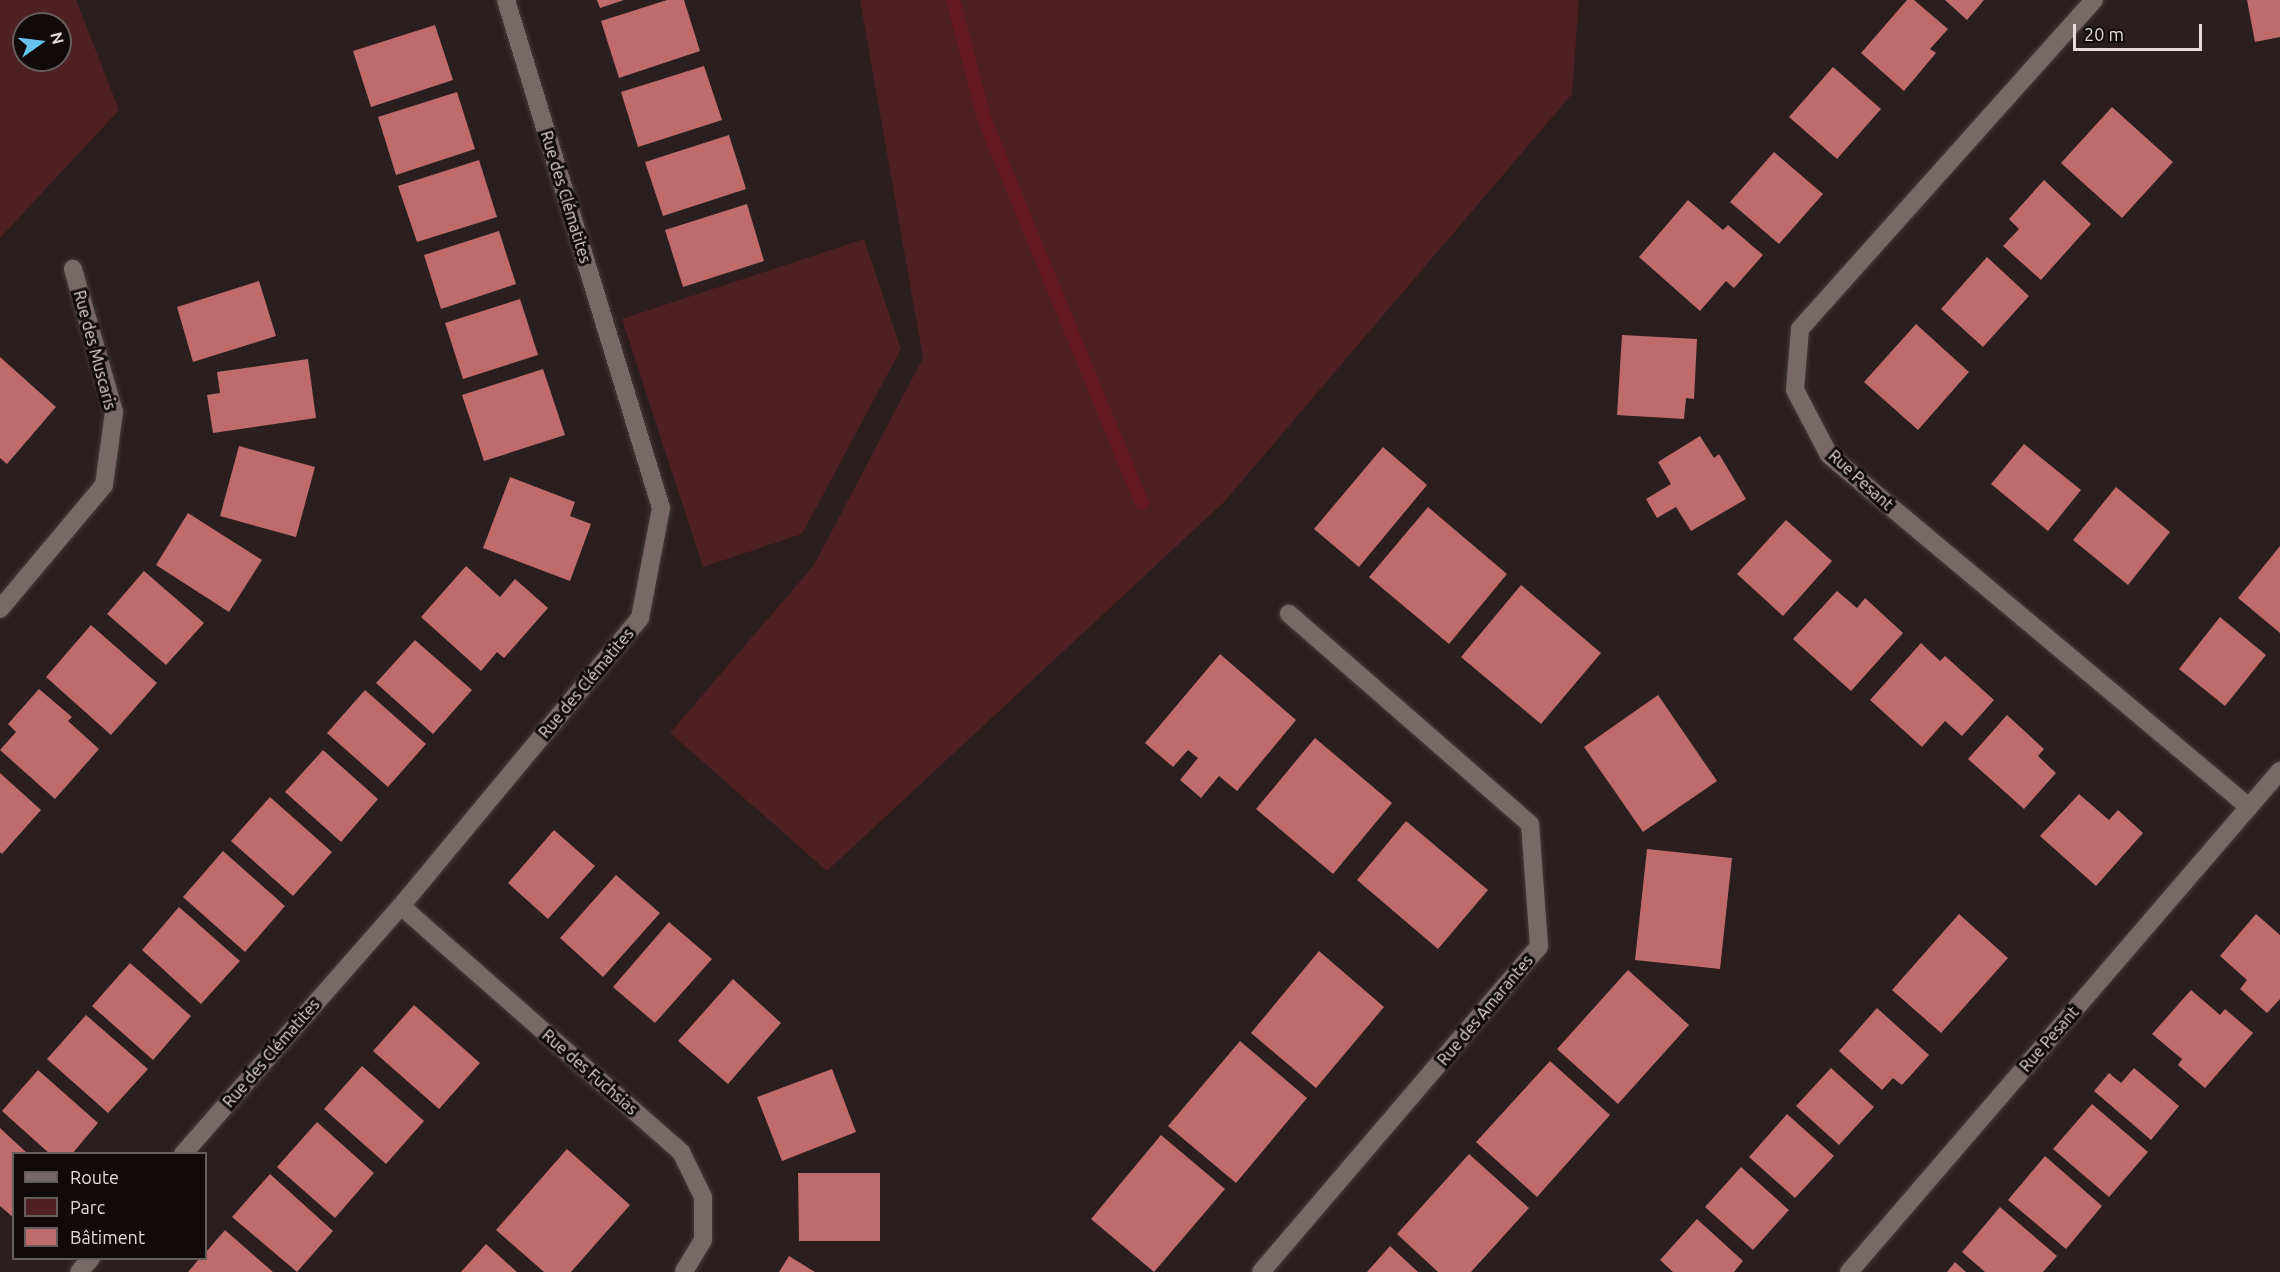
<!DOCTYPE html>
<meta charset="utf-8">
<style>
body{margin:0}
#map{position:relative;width:2280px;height:1272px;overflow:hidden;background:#2b1e1e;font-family:Ubuntu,sans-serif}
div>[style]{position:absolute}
.green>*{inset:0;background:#4e2022}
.stream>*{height:14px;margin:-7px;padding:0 7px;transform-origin:7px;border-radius:7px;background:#651920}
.building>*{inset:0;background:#bf6b6b}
.roads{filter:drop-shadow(0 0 2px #453b3a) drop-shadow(0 0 2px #453b3a)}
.street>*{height:18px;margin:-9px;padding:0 9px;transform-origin:9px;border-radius:9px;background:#786867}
span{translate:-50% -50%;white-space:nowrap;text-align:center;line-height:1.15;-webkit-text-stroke:6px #100a0a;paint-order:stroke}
.street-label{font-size:16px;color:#e4dbda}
.legend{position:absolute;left:12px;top:1152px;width:195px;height:108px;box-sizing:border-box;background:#100a0a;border:2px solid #655e5d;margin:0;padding:8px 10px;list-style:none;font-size:18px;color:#e4dbda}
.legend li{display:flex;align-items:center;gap:12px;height:30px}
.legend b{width:30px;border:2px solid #655e5d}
.north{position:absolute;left:12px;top:12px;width:60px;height:60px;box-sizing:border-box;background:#100a0a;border:2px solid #655e5d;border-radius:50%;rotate:76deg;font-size:16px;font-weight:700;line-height:24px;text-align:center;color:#e4dbda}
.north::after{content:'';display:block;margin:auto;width:21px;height:27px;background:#67c4ef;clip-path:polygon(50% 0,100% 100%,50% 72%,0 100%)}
.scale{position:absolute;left:2073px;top:24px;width:129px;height:27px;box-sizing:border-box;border:3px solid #e4dbda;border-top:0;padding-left:8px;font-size:18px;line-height:21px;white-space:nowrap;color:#e4dbda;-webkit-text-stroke:4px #100a0a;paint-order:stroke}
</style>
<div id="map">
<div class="green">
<i style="clip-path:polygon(evenodd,0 0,76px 0,119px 110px,0 238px,0 0,24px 24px,60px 24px,60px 60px,24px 60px,24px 24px)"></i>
<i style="clip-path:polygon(860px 0,1579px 0,1572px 94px,1224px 502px,827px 871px,670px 733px,814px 565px,923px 358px)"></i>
<i style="clip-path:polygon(864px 239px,901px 349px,802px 534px,703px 567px,622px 319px)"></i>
</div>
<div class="stream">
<i style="left:953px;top:0;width:125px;rotate:75.2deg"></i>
<i style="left:985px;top:121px;width:413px;rotate:67.7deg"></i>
</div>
<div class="building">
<i style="clip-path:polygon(597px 0,624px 0,600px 8px)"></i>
<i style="clip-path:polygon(667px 0,684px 0,700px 51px,619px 78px,601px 21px)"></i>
<i style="clip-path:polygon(1907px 0,1914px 0,1948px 29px,1930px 49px,1936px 53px,1904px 91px,1861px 53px)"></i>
<i style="clip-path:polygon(1945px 0,1984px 0,1967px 20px)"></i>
<i style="clip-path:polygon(2247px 0,2280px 0,2280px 37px,2255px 42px)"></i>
<i style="clip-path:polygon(435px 25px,453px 80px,371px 107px,353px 51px)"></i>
<i style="clip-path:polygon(704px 66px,722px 120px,638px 147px,621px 92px)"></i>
<i style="clip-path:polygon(1833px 67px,1881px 109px,1837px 159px,1789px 117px)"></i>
<i style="clip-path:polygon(457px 92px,475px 149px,396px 175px,378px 117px)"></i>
<i style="clip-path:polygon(2112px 107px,2173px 162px,2122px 218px,2061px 163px)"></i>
<i style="clip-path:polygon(729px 135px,746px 189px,663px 216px,645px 162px)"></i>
<i style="clip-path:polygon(1774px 152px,1823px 194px,1779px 244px,1730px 202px)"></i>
<i style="clip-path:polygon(479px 160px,497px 217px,417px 242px,398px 186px)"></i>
<i style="clip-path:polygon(2044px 180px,2091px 224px,2041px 280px,2003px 246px,2019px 229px,2009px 219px)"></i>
<i style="clip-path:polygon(1688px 200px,1723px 230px,1728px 225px,1763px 255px,1734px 288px,1726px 281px,1700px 311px,1639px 257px)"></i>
<i style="clip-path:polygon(747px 204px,764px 261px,683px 287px,665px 230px)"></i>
<i style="clip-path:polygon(499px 231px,516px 284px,441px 309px,424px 255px)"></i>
<i style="clip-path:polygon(1987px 257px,2029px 296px,1983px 347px,1941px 309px)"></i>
<i style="clip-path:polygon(259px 281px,276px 336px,193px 362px,177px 307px)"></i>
<i style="clip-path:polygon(520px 299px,538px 355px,463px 379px,445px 323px)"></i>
<i style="clip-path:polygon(1916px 324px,1969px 372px,1918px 430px,1864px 382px)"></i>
<i style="clip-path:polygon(1622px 335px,1697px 339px,1694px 399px,1686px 398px,1684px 419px,1617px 415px)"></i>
<i style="clip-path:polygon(0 357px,56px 407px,7px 464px,0 458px)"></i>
<i style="clip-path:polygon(308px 359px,316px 418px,213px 433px,207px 395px,220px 393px,217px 372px)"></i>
<i style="clip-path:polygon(543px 369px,565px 435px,484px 461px,462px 395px)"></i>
<i style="clip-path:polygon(1700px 436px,1714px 458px,1719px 454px,1746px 499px,1691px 531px,1676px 507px,1657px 518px,1646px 499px,1671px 484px,1658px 462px)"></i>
<i style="clip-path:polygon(2024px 444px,2081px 490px,2048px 531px,1991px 484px)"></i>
<i style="clip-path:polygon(239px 446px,315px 467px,296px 537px,220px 516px)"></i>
<i style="clip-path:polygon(1383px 447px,1427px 485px,1359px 567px,1314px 529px)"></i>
<i style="clip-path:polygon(510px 477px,575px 502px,570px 516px,591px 524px,570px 581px,483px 548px)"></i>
<i style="clip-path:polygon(2116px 487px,2170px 532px,2128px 585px,2073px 540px)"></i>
<i style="clip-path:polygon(1428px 507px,1507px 574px,1449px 644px,1369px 577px)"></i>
<i style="clip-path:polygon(188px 513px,262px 560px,229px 612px,156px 565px)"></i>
<i style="clip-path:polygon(1786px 520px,1832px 561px,1783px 616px,1737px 574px)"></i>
<i style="clip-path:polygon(2280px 546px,2280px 633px,2238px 598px)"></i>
<i style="clip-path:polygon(466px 566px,500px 597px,515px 579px,548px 608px,504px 658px,497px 652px,481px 671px,421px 617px)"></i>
<i style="clip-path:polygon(144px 571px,204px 623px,166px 665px,107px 614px)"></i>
<i style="clip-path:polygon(1521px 585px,1601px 653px,1541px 724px,1461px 657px)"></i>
<i style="clip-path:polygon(1837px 591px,1857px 608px,1865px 598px,1903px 633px,1851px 691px,1793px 639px)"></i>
<i style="clip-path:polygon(2220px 617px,2266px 655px,2225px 706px,2179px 669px)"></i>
<i style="clip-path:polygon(91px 625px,157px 683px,111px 735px,46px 677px)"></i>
<i style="clip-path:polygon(415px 640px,472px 690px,433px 734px,376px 683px)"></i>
<i style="clip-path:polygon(1921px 643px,1940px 661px,1945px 656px,1994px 700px,1962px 736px,1945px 721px,1922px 747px,1870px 700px)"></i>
<i style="clip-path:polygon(1220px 654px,1296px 720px,1237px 791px,1219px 776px,1201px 798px,1180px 780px,1198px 758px,1188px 750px,1173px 767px,1145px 743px)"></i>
<i style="clip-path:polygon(39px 689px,72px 717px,68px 721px,99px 749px,55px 799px,0 750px,16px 732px,8px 724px)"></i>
<i style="clip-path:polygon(365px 690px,426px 744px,388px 787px,327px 733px)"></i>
<i style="clip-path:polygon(1658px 695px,1717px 781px,1643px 832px,1584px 747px)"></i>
<i style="clip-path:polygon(2007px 715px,2044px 749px,2038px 756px,2056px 773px,2024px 809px,1968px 759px)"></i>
<i style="clip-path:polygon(1315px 738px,1392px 803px,1333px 874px,1256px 809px)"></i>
<i style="clip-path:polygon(323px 750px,378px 799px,341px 842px,285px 792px)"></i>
<i style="clip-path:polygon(0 773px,41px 810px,2px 854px,0 852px)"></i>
<i style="clip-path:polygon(2079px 794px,2109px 820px,2118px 810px,2143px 833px,2096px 886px,2040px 836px)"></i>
<i style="clip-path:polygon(270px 797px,332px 852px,293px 896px,231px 841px)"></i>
<i style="clip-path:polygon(1406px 821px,1488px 890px,1438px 949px,1357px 880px)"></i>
<i style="clip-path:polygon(554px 830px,595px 866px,548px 919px,508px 883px)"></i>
<i style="clip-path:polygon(1647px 849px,1732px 858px,1720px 969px,1635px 960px)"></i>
<i style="clip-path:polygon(223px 851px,285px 906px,245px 952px,183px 897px)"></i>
<i style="clip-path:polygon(616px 875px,660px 913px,603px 977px,560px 938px)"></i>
<i style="clip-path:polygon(179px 907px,240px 961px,201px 1004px,142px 950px)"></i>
<i style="clip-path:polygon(1959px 914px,2008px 958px,1941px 1033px,1892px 990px)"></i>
<i style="clip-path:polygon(2256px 914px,2280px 935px,2280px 999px,2267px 1013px,2240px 989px,2247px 980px,2220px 956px)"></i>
<i style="clip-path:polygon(669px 922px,712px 959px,655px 1023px,613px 987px)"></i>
<i style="clip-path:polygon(1319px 951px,1384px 1007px,1316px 1088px,1251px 1033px)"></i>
<i style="clip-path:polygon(130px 963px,191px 1016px,153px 1060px,92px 1006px)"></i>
<i style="clip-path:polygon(1628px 970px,1689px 1025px,1618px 1104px,1557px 1049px)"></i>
<i style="clip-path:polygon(733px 979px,781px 1023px,728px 1084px,678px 1041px)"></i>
<i style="clip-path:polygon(2191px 990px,2220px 1015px,2225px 1009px,2253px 1033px,2205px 1088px,2178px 1065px,2182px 1059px,2152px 1034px)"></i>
<i style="clip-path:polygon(414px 1005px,480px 1063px,439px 1109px,373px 1051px)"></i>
<i style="clip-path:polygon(1877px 1008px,1929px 1055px,1902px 1085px,1893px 1078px,1882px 1090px,1839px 1051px)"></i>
<i style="clip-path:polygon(86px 1015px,148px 1069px,108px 1113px,47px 1059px)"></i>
<i style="clip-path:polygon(1240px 1041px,1307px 1098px,1236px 1183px,1168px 1126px)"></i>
<i style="clip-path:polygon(1550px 1061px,1610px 1115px,1537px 1197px,1476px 1142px)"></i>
<i style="clip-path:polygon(362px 1066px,424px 1121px,386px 1164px,324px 1109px)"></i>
<i style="clip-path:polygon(1831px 1068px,1874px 1107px,1839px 1145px,1796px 1106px)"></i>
<i style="clip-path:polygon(2134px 1068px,2179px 1106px,2151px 1140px,2094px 1091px,2109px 1073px,2121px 1083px)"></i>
<i style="clip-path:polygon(832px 1069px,856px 1132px,782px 1161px,757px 1097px)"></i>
<i style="clip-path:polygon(38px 1070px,98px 1123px,72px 1154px,50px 1154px,2px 1111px)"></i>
<i style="clip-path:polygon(2092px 1104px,2148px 1152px,2109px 1197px,2053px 1149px)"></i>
<i style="clip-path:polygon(1787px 1114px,1834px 1156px,1795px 1198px,1749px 1157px)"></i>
<i style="clip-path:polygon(317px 1122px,374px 1173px,335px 1218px,277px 1167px)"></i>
<i style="clip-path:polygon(0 1128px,28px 1154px,14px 1154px,14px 1218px,0 1206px)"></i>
<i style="clip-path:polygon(1161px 1135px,1225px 1189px,1154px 1272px,1091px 1219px)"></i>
<i style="clip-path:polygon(567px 1149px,630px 1205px,571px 1272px,544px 1272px,496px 1230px)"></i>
<i style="clip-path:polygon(1469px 1154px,1529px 1208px,1471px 1272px,1438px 1272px,1397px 1234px)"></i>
<i style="clip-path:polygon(2045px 1156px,2102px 1206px,2066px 1249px,2008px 1200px)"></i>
<i style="clip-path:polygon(1741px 1167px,1789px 1210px,1753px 1250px,1705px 1207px)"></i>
<i style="clip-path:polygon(798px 1173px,880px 1173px,880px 1241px,799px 1241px)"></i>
<i style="clip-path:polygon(270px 1174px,333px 1231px,297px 1272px,232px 1217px)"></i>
<i style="clip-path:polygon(2000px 1207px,2057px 1256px,2043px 1272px,1985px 1272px,1962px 1252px)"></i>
<i style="clip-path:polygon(1697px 1219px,1743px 1261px,1734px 1272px,1673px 1272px,1660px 1260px)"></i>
<i style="clip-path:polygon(225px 1230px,273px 1272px,188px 1272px,200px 1258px,206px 1258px,206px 1252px)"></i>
<i style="clip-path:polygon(486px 1244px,517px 1272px,461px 1272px)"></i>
<i style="clip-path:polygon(1390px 1246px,1418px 1272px,1367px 1272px)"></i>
<i style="clip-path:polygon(789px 1256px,815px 1272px,779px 1272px)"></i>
<i style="clip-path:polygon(1955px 1262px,1966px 1272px,1947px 1272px)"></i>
</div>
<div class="roads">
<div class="street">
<i style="left:2094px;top:0;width:441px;rotate:131.8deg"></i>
<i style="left:1800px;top:329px;width:61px;rotate:94.7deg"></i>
<i style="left:1795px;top:390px;width:73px;rotate:62.4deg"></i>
<i style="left:1829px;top:455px;width:548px;rotate:39.97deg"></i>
<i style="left:0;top:609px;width:162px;rotate:-50deg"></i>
<i style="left:104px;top:485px;width:74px;rotate:-82.2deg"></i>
<i style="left:114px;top:412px;width:149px;rotate:-106deg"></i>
<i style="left:401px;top:906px;width:373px;rotate:41.3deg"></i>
<i style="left:681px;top:1152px;width:50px;rotate:63.9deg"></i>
<i style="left:703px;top:1197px;width:43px;rotate:90deg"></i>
<i style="left:703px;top:1240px;width:37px;rotate:121deg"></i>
<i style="left:183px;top:1154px;width:330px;rotate:-48.7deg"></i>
<i style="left:401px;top:906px;width:374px;rotate:-50.3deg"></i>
<i style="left:640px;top:618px;width:112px;rotate:-79.2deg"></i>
<i style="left:661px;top:508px;width:531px;rotate:-106.97deg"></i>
<i style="left:79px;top:1272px;width:18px;rotate:-49deg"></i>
<i style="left:1261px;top:1272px;width:428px;rotate:-49.5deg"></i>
<i style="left:1539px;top:946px;width:122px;rotate:-94.2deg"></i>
<i style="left:1530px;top:824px;width:320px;rotate:-138.9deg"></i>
<i style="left:1849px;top:1272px;width:661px;rotate:-49.3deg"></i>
</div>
</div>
<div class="street-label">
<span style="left:566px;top:197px;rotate:73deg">Rue des Clématites</span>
<span style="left:95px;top:350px;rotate:75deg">Rue des Muscaris</span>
<span style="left:1861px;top:480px;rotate:42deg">Rue Pesant</span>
<span style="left:586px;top:683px;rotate:-50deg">Rue des Clématites</span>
<span style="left:1485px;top:1010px;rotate:-50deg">Rue des Amarantes</span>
<span style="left:2049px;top:1039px;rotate:-49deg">Rue Pesant</span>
<span style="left:271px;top:1053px;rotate:-49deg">Rue des Clématites</span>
<span style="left:590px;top:1072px;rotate:41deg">Rue des Fuchsias</span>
</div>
<ul class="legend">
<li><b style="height:8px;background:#786867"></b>Route</li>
<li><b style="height:16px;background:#4e2022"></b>Parc</li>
<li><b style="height:16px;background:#bf6b6b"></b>Bâtiment</li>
</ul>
<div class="north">N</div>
<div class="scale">20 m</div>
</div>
